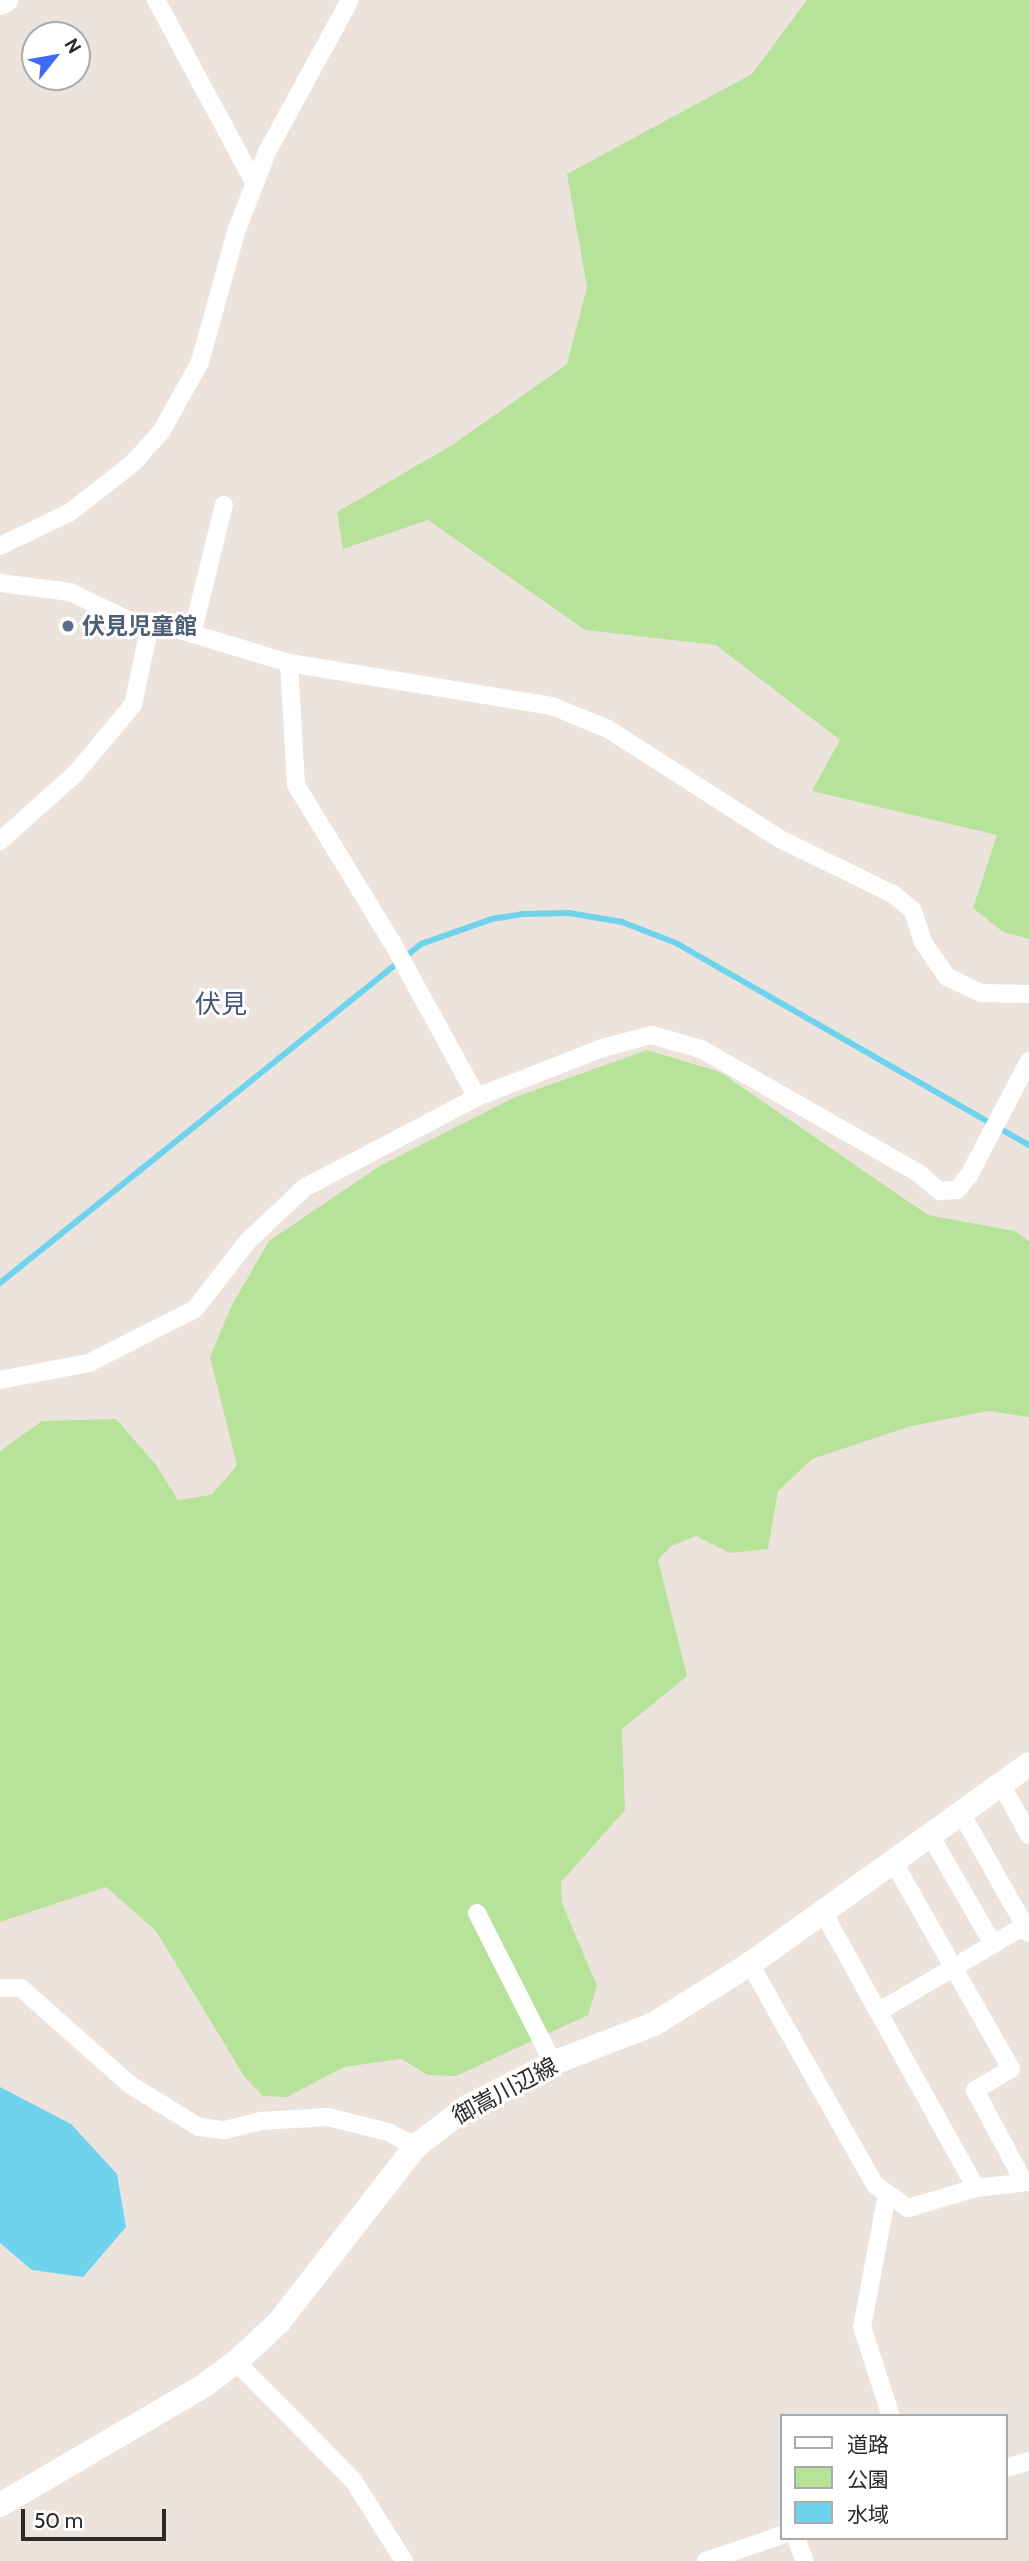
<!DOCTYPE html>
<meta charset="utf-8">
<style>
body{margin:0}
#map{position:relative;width:1029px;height:2561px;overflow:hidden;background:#ece4dc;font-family:Cabin,"Noto Sans JP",sans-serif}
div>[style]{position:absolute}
.green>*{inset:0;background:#b6e299}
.water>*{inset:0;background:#70d3ee}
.stream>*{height:6px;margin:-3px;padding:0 3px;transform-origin:3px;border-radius:3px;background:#70d3ee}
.street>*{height:18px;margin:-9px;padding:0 9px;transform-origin:9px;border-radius:9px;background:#fff}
.secondary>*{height:24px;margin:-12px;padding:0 12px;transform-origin:12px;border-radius:12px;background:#fff}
.dots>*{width:19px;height:19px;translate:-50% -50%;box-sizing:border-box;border:4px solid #fff;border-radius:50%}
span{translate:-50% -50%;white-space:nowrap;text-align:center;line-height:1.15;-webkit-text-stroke:6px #fff;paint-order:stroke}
.service-label{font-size:23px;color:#4e5e75;font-weight:700}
.left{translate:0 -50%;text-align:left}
.street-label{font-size:23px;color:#2a2a2a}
.quarter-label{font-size:26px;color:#4b567b}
.legend{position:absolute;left:780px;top:2414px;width:228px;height:126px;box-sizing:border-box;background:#fff;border:2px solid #aaa;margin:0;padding:9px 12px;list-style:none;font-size:21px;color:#2a2a2a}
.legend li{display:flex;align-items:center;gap:14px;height:35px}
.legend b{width:35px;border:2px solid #aaa}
.north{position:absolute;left:21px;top:21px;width:70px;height:70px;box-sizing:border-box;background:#fff;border:2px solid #aaa;border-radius:50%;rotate:59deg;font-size:19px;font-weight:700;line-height:28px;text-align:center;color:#2a2a2a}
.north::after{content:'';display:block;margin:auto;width:24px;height:32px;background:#3d6bf8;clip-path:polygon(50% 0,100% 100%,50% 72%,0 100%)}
.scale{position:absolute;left:21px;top:2509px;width:145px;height:32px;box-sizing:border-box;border:4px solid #2a2a2a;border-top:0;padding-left:9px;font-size:21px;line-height:24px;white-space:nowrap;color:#2a2a2a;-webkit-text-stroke:5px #fff;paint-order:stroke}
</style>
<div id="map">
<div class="green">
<i style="clip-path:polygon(807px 0,1029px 0,1029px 939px,1003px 932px,973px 908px,997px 835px,812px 791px,840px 740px,716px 645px,585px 630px,428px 520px,343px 549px,337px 512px,454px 444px,567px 364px,587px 287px,567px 174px,752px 74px)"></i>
<i style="clip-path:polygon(647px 1050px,720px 1072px,928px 1215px,1014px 1231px,1029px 1241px,1029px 1417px,988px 1411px,911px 1426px,812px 1459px,778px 1491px,768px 1549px,730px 1553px,696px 1536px,671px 1546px,658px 1560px,687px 1676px,622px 1729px,625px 1810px,561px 1882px,562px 1903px,597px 1986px,588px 2015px,456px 2076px,428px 2075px,401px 2059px,344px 2067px,287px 2097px,263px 2096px,244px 2076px,156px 1931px,106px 1887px,0 1922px,0 1451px,42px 1421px,116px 1419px,156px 1465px,178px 1500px,211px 1495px,237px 1466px,210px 1357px,231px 1307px,269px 1241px,378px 1167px,513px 1098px)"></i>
</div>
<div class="water">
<i style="clip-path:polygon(0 2087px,71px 2124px,117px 2174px,126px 2227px,83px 2277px,32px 2270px,0 2243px)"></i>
</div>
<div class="stream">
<i style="left:0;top:1283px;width:541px;rotate:-38.84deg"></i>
<i style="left:421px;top:944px;width:75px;rotate:-19.4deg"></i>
<i style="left:492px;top:919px;width:33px;rotate:-9deg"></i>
<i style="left:525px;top:914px;width:44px;rotate:-1.3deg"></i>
<i style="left:569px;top:913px;width:54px;rotate:9.6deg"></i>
<i style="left:622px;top:922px;width:58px;rotate:21.3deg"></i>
<i style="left:676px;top:943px;width:407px;rotate:29.8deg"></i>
</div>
<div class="street">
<i style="left:156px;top:0;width:207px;rotate:61.7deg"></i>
<i style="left:0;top:546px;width:76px;rotate:-25.6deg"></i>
<i style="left:69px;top:513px;width:81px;rotate:-38deg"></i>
<i style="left:133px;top:463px;width:42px;rotate:-47.9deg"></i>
<i style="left:161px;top:432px;width:80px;rotate:-60.9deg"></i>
<i style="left:200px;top:362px;width:138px;rotate:-74.5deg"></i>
<i style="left:237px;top:229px;width:83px;rotate:-68.7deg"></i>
<i style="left:267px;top:152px;width:173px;rotate:-61.4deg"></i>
<i style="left:0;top:583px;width:71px;rotate:7.3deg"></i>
<i style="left:70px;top:592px;width:88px;rotate:25.7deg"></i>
<i style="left:149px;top:630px;width:28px;rotate:-2deg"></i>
<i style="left:177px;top:629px;width:117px;rotate:16.9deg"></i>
<i style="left:289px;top:663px;width:266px;rotate:9.3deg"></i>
<i style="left:552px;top:706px;width:61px;rotate:22.3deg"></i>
<i style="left:608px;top:729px;width:204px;rotate:32.6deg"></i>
<i style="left:780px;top:839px;width:126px;rotate:26deg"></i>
<i style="left:893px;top:894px;width:26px;rotate:40deg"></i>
<i style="left:913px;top:911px;width:33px;rotate:72deg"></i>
<i style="left:923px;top:942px;width:42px;rotate:55.6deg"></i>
<i style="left:947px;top:977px;width:38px;rotate:25deg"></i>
<i style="left:981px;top:993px;width:48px;rotate:1.2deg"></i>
<i style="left:192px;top:634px;width:133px;rotate:-76.1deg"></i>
<i style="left:289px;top:663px;width:122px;rotate:86.7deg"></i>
<i style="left:296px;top:785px;width:184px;rotate:58.6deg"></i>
<i style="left:392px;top:942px;width:177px;rotate:61.3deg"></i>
<i style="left:0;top:841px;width:101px;rotate:-41.8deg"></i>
<i style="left:75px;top:774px;width:90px;rotate:-50deg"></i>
<i style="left:133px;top:705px;width:77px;rotate:-78deg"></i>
<i style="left:0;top:1380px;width:91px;rotate:-10.8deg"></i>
<i style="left:89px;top:1363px;width:119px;rotate:-27deg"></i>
<i style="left:195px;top:1309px;width:86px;rotate:-52.1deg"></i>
<i style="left:248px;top:1241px;width:77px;rotate:-43.4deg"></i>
<i style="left:304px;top:1188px;width:195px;rotate:-27.7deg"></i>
<i style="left:477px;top:1097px;width:135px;rotate:-21.3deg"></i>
<i style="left:603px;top:1048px;width:50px;rotate:-15.2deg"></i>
<i style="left:651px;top:1035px;width:52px;rotate:15.6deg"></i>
<i style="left:701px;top:1049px;width:249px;rotate:29.7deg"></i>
<i style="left:917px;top:1172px;width:30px;rotate:40deg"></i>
<i style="left:940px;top:1191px;width:17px;rotate:-3deg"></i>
<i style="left:957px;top:1190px;width:19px;rotate:-51deg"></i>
<i style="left:969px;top:1175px;width:129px;rotate:-62.2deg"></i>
<i style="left:1001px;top:1784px;width:58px;rotate:61.2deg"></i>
<i style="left:961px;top:1813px;width:138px;rotate:60.5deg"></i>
<i style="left:930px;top:1835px;width:126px;rotate:60deg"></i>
<i style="left:893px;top:1861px;width:239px;rotate:60.4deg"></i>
<i style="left:1011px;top:2069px;width:42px;rotate:149.7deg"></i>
<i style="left:975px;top:2090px;width:104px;rotate:62deg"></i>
<i style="left:823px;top:1912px;width:316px;rotate:61deg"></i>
<i style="left:477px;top:1913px;width:168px;rotate:63.1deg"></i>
<i style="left:750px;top:1964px;width:254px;rotate:60.5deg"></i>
<i style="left:875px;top:2185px;width:40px;rotate:34.9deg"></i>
<i style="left:908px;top:2208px;width:71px;rotate:-16.4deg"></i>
<i style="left:976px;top:2188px;width:53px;rotate:-6.5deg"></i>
<i style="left:0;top:1988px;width:21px"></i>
<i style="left:21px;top:1988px;width:144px;rotate:41.6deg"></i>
<i style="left:129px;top:2084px;width:82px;rotate:31.6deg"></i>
<i style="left:199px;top:2127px;width:26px;rotate:7deg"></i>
<i style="left:225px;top:2130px;width:37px;rotate:-14deg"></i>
<i style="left:261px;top:2121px;width:67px;rotate:-3.4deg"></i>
<i style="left:328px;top:2117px;width:62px;rotate:14deg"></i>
<i style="left:388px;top:2132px;width:31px;rotate:27deg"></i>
<i style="left:878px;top:2012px;width:175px;rotate:-30.5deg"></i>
<i style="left:887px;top:2194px;width:135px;rotate:100.6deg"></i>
<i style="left:862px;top:2327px;width:94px;rotate:72deg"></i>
<i style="left:236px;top:2362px;width:166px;rotate:45.2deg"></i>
<i style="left:353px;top:2480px;width:96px;rotate:57.8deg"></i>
<i style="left:1006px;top:2468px;width:24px;rotate:-17deg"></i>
<i style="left:796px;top:2538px;width:25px;rotate:69deg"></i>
<i style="left:706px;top:2561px;width:80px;rotate:-18.9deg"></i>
</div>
<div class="secondary">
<i style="left:0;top:3px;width:7px;rotate:-27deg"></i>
<i style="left:0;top:2505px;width:238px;rotate:-30.3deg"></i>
<i style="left:205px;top:2385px;width:39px;rotate:-37deg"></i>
<i style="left:236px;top:2362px;width:59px;rotate:-42.9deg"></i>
<i style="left:279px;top:2322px;width:223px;rotate:-52.1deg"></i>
<i style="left:416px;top:2146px;width:64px;rotate:-37.4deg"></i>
<i style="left:467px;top:2107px;width:97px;rotate:-27.1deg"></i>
<i style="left:553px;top:2063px;width:108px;rotate:-21.1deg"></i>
<i style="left:654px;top:2024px;width:113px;rotate:-32deg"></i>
<i style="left:750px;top:1964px;width:343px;rotate:-35.6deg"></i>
</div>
<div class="dots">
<i style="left:68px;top:626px;background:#5c6f8a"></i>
</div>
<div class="service-label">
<span class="left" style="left:82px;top:626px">伏見児童館</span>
</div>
<div class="street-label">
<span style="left:505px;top:2091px;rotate:-28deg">御嵩川辺線</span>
</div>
<div class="quarter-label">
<span style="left:221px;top:1005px">伏見</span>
</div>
<ul class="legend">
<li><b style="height:9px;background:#fff"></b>道路</li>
<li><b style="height:19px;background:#b6e299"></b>公園</li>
<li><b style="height:19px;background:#70d3ee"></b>水域</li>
</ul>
<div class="north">N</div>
<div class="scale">50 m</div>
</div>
